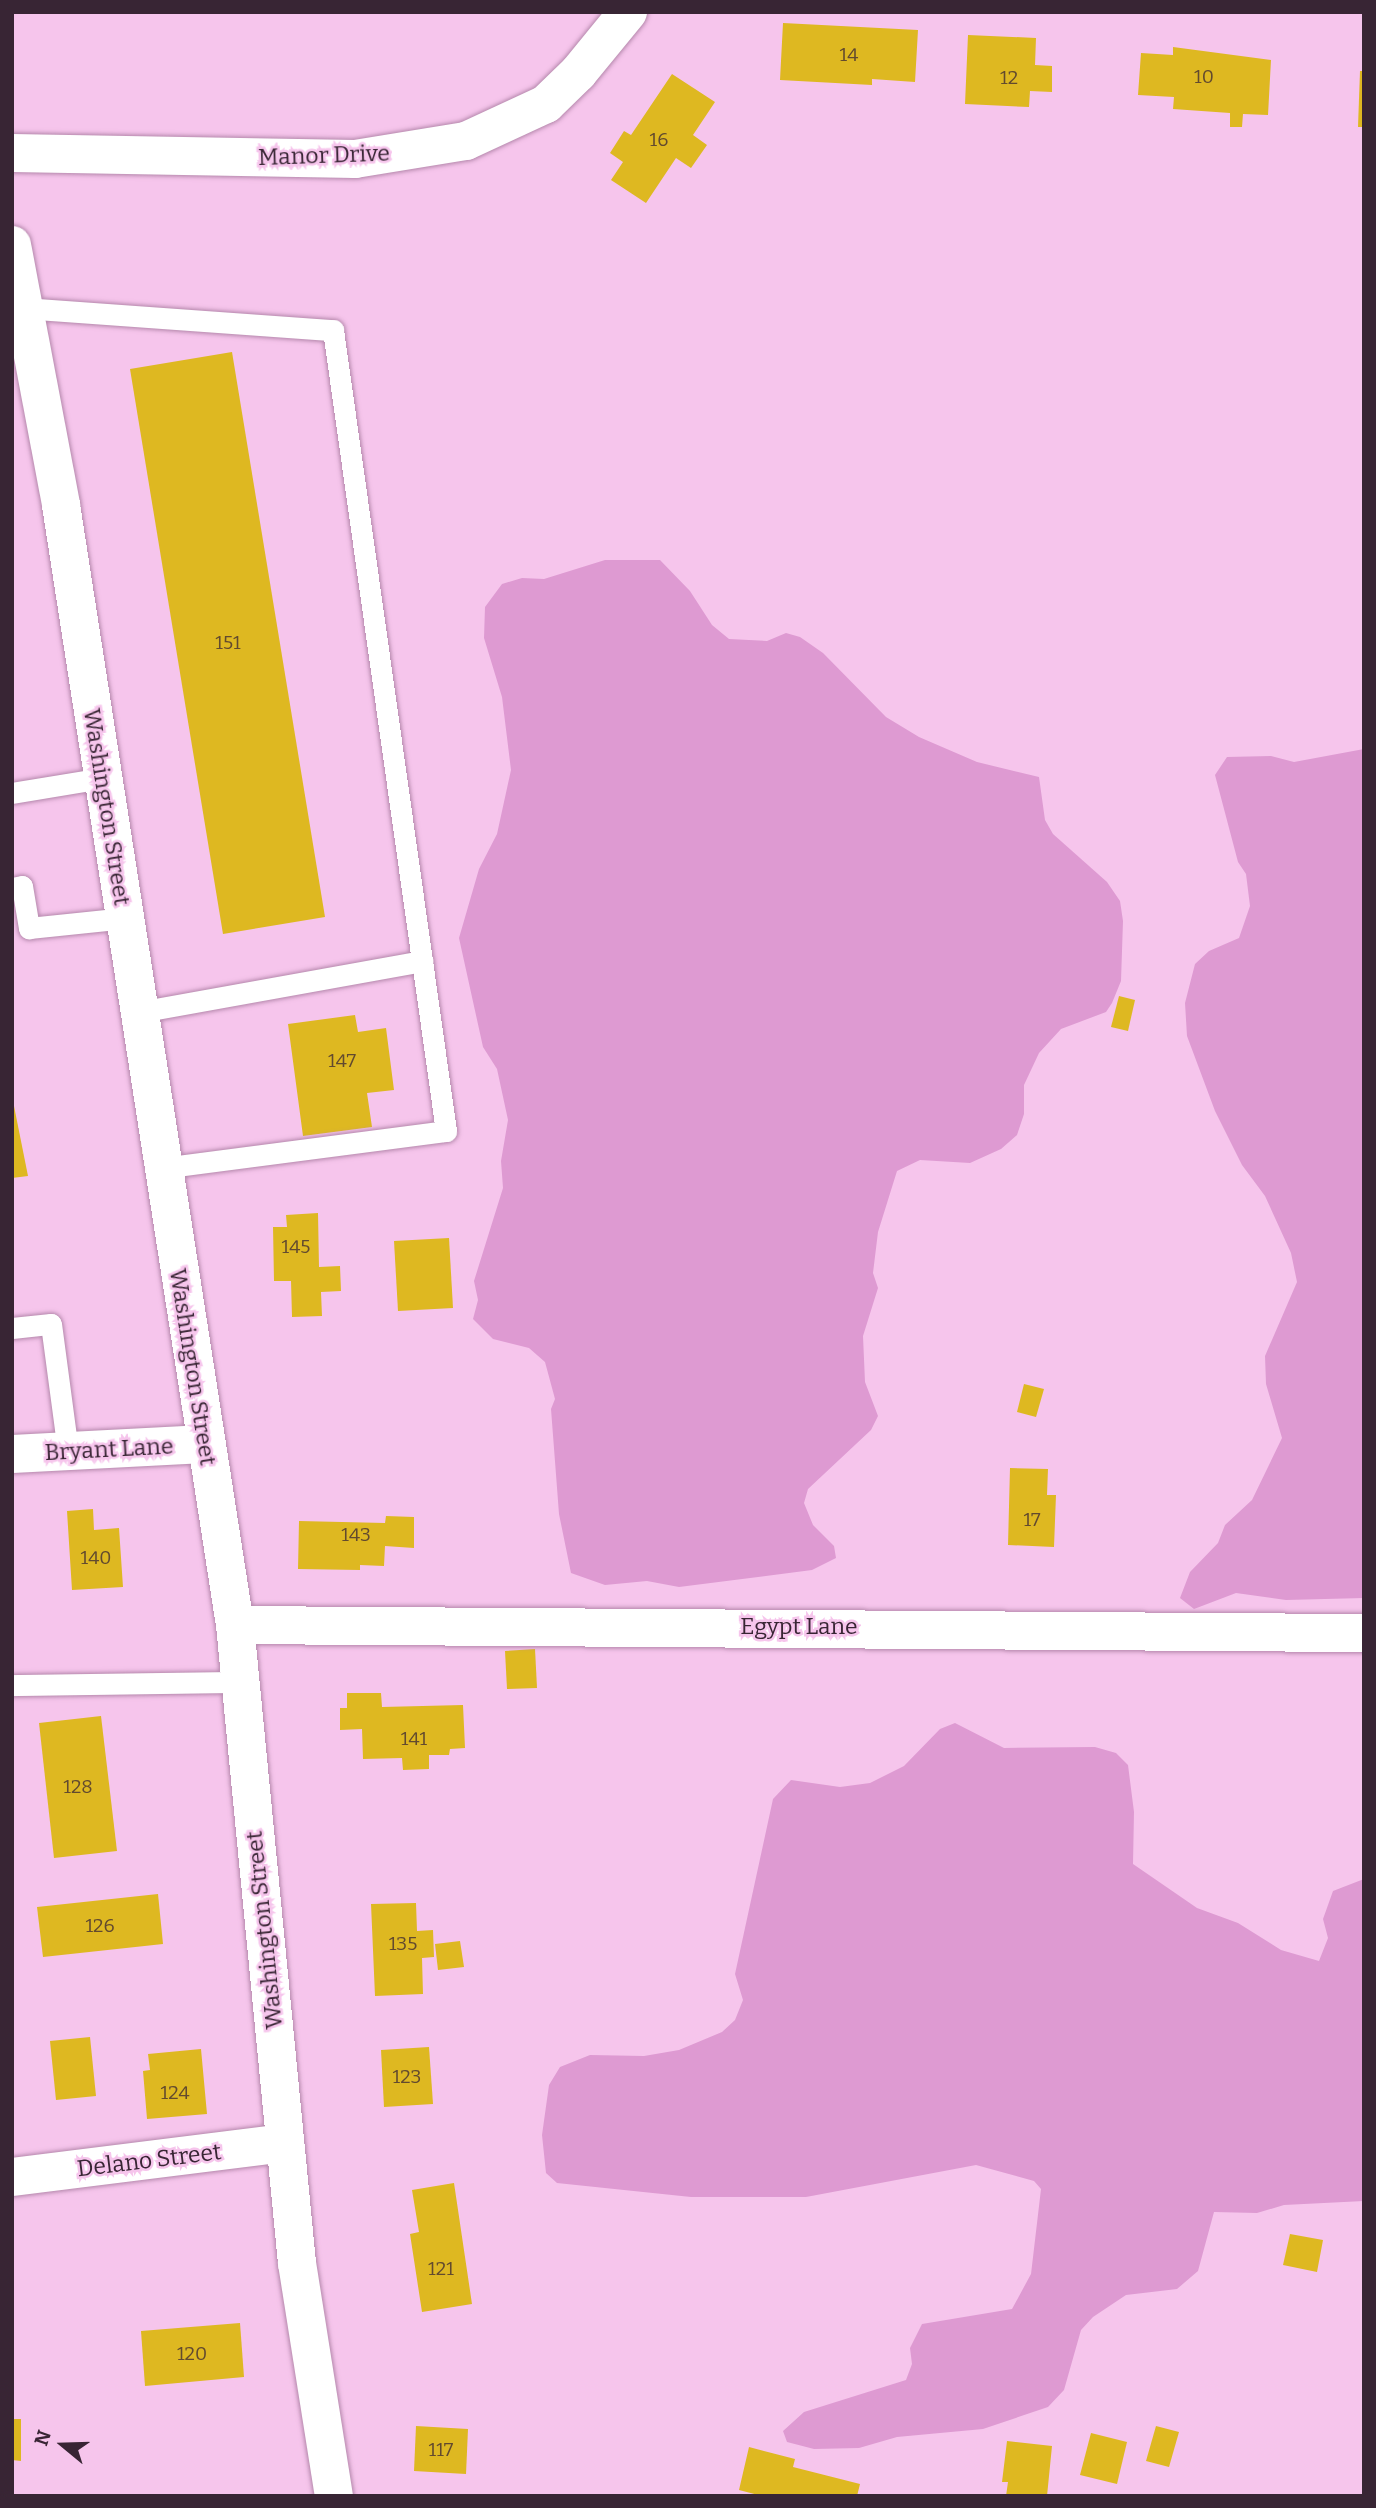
<!DOCTYPE html>
<style>
body{margin:0}
#map{position:relative;width:1376px;height:2508px;overflow:hidden;background:#f6c5ec;font-family:Bitter,serif}
div>[style]{position:absolute}
.green>*{inset:0;background:#de9ad2}
.building>*{inset:0;background:#deb821}
.roads{filter:drop-shadow(0 0 2px #b588ac) drop-shadow(0 0 2px #b588ac)}
.lane>*{height:21px;margin:-10.5px;padding:0 10.5px;transform-origin:10.5px;border-radius:10.5px;background:#fff}
.street>*{height:38px;margin:-19px;padding:0 19px;transform-origin:19px;border-radius:19px;background:#fff}
.secondary>*{height:38px;margin:-19px;padding:0 19px;transform-origin:19px;border-radius:19px;background:#fff}
span{translate:-50% -50%;white-space:nowrap;text-align:center;line-height:1.15;-webkit-text-stroke:5px #f6c5ec;paint-order:stroke}
.number-label{font-size:19px;color:#624a2f}
.number-label span{-webkit-text-stroke-width:0}
.street-label{font-size:23px;color:#382534}
.frame{position:absolute;inset:0;border:14px solid #382534;pointer-events:none}
.north{position:absolute;left:28px;top:2410px;width:70px;height:70px;-webkit-text-stroke:5px #f6c5ec;paint-order:stroke;rotate:289deg;font-size:19px;font-weight:700;line-height:28px;text-align:center;color:#382534}
.north::after{content:'';display:block;margin:auto;width:24px;height:32px;background:#382534;clip-path:polygon(50% 0,100% 100%,50% 72%,0 100%)}
</style>
<div id="map">
<div class="green">
<i style="clip-path:polygon(660px 560px,690px 591px,712px 625px,729px 639px,767px 641px,786px 633px,800px 637px,823px 653px,886px 717px,919px 737px,977px 762px,1039px 777px,1045px 820px,1053px 834px,1107px 882px,1120px 901px,1123px 921px,1121px 981px,1112px 1003px,1106px 1012px,1061px 1029px,1039px 1053px,1024px 1085px,1024px 1114px,1017px 1135px,1001px 1149px,970px 1163px,920px 1160px,897px 1171px,878px 1232px,873px 1273px,878px 1288px,863px 1336px,865px 1382px,878px 1416px,871px 1430px,808px 1489px,804px 1503px,813px 1525px,834px 1546px,836px 1558px,812px 1570px,679px 1587px,647px 1581px,605px 1585px,571px 1573px,559px 1514px,551px 1409px,555px 1399px,545px 1362px,529px 1348px,493px 1339px,473px 1319px,478px 1300px,474px 1281px,503px 1188px,501px 1161px,508px 1120px,497px 1069px,483px 1047px,459px 938px,479px 869px,497px 834px,511px 770px,502px 697px,484px 638px,485px 607px,502px 584px,522px 578px,544px 579px,605px 560px)"></i>
<i style="clip-path:polygon(1364px 749px,1364px 1598px,1286px 1600px,1236px 1593px,1194px 1609px,1180px 1598px,1190px 1572px,1218px 1543px,1225px 1525px,1252px 1500px,1282px 1438px,1266px 1384px,1265px 1356px,1297px 1282px,1291px 1253px,1265px 1196px,1242px 1165px,1215px 1111px,1187px 1036px,1185px 1003px,1195px 964px,1209px 951px,1239px 938px,1250px 906px,1246px 874px,1238px 862px,1215px 775px,1227px 757px,1271px 756px,1294px 762px)"></i>
<i style="clip-path:polygon(955px 1723px,1004px 1748px,1095px 1747px,1116px 1753px,1128px 1765px,1134px 1812px,1133px 1864px,1197px 1908px,1238px 1923px,1281px 1950px,1319px 1961px,1328px 1938px,1323px 1919px,1333px 1891px,1364px 1879px,1364px 2201px,1284px 2205px,1257px 2213px,1214px 2212px,1198px 2271px,1177px 2289px,1126px 2295px,1093px 2317px,1081px 2330px,1064px 2390px,1048px 2407px,983px 2429px,897px 2437px,859px 2448px,814px 2449px,787px 2442px,783px 2431px,804px 2412px,906px 2380px,912px 2364px,910px 2348px,922px 2324px,1012px 2309px,1031px 2274px,1041px 2189px,1034px 2181px,976px 2165px,806px 2197px,691px 2197px,557px 2183px,546px 2173px,542px 2135px,549px 2085px,560px 2067px,590px 2055px,644px 2056px,679px 2050px,722px 2032px,735px 2020px,743px 2000px,735px 1974px,773px 1799px,791px 1780px,840px 1787px,870px 1783px,904px 1766px,940px 1729px)"></i>
</div>
<div class="building">
<i style="clip-path:polygon(783px 23px,918px 30px,915px 82px,872px 79px,872px 85px,780px 80px)"></i>
<i style="clip-path:polygon(968px 35px,1036px 38px,1035px 65px,1052px 66px,1052px 92px,1030px 91px,1029px 107px,965px 104px)"></i>
<i style="clip-path:polygon(1173px 47px,1271px 60px,1268px 115px,1243px 114px,1242px 127px,1230px 127px,1230px 113px,1173px 109px,1174px 97px,1138px 95px,1141px 53px,1173px 55px)"></i>
<i style="clip-path:polygon(1360px 71px,1364px 71px,1364px 127px,1358px 127px)"></i>
<i style="clip-path:polygon(672px 74px,715px 102px,693px 135px,707px 145px,691px 168px,676px 158px,646px 203px,611px 180px,623px 162px,610px 153px,624px 131px,631px 135px)"></i>
<i style="clip-path:polygon(232px 352px,325px 917px,223px 934px,130px 369px)"></i>
<i style="clip-path:polygon(1119px 996px,1135px 1000px,1128px 1031px,1111px 1027px)"></i>
<i style="clip-path:polygon(355px 1015px,358px 1032px,386px 1028px,394px 1090px,367px 1093px,372px 1127px,303px 1136px,288px 1024px)"></i>
<i style="clip-path:polygon(12px 1096px,28px 1176px,12px 1178px)"></i>
<i style="clip-path:polygon(318px 1213px,319px 1267px,340px 1266px,341px 1291px,321px 1292px,322px 1316px,292px 1317px,291px 1281px,274px 1281px,273px 1227px,287px 1227px,286px 1215px)"></i>
<i style="clip-path:polygon(449px 1238px,453px 1308px,398px 1311px,394px 1241px)"></i>
<i style="clip-path:polygon(1024px 1384px,1044px 1389px,1036px 1417px,1017px 1412px)"></i>
<i style="clip-path:polygon(1010px 1468px,1048px 1469px,1047px 1495px,1056px 1495px,1054px 1547px,1008px 1545px)"></i>
<i style="clip-path:polygon(93px 1509px,94px 1530px,119px 1528px,123px 1587px,72px 1590px,67px 1511px)"></i>
<i style="clip-path:polygon(386px 1516px,414px 1517px,414px 1548px,385px 1546px,384px 1566px,360px 1565px,360px 1570px,298px 1569px,299px 1521px,385px 1523px)"></i>
<i style="clip-path:polygon(535px 1649px,537px 1688px,507px 1689px,505px 1651px)"></i>
<i style="clip-path:polygon(347px 1693px,381px 1693px,382px 1707px,463px 1705px,465px 1748px,450px 1749px,449px 1755px,429px 1755px,429px 1769px,403px 1770px,402px 1758px,363px 1759px,362px 1729px,340px 1730px,340px 1708px,347px 1708px)"></i>
<i style="clip-path:polygon(101px 1716px,117px 1851px,54px 1858px,39px 1723px)"></i>
<i style="clip-path:polygon(158px 1894px,163px 1944px,43px 1957px,37px 1907px)"></i>
<i style="clip-path:polygon(416px 1903px,417px 1931px,433px 1930px,434px 1957px,422px 1958px,423px 1994px,375px 1996px,371px 1904px)"></i>
<i style="clip-path:polygon(460px 1941px,464px 1967px,438px 1970px,435px 1944px)"></i>
<i style="clip-path:polygon(90px 2037px,96px 2096px,56px 2100px,50px 2041px)"></i>
<i style="clip-path:polygon(429px 2047px,433px 2104px,384px 2107px,381px 2050px)"></i>
<i style="clip-path:polygon(201px 2049px,207px 2114px,147px 2119px,143px 2071px,150px 2070px,148px 2054px)"></i>
<i style="clip-path:polygon(454px 2183px,472px 2304px,422px 2312px,410px 2234px,419px 2232px,412px 2190px)"></i>
<i style="clip-path:polygon(1290px 2234px,1323px 2240px,1317px 2272px,1283px 2265px)"></i>
<i style="clip-path:polygon(240px 2323px,244px 2377px,145px 2386px,141px 2331px)"></i>
<i style="clip-path:polygon(12px 2419px,21px 2419px,21px 2461px,12px 2460px)"></i>
<i style="clip-path:polygon(416px 2426px,468px 2429px,466px 2474px,414px 2471px)"></i>
<i style="clip-path:polygon(1156px 2426px,1179px 2432px,1169px 2467px,1146px 2461px)"></i>
<i style="clip-path:polygon(1091px 2433px,1127px 2442px,1117px 2484px,1080px 2475px)"></i>
<i style="clip-path:polygon(1007px 2441px,1052px 2446px,1047px 2496px,1006px 2496px,1008px 2482px,1002px 2482px)"></i>
<i style="clip-path:polygon(749px 2447px,795px 2459px,793px 2467px,860px 2484px,857px 2496px,762px 2496px,739px 2490px)"></i>
</div>
<div class="roads">
<div class="lane">
<i style="left:23px;top:308px;width:311px;rotate:4.1deg"></i>
<i style="left:333px;top:330px;width:809px;rotate:81.97deg"></i>
<i style="left:446px;top:1131px;width:285px;rotate:172.6deg"></i>
<i style="left:12px;top:793px;width:92px;rotate:-9.4deg"></i>
<i style="left:12px;top:888px;width:10px;rotate:-11deg"></i>
<i style="left:22px;top:886px;width:43px;rotate:80.5deg"></i>
<i style="left:29px;top:928px;width:97px;rotate:-5.9deg"></i>
<i style="left:139px;top:1012px;width:288px;rotate:-10.2deg"></i>
<i style="left:12px;top:1328px;width:39px;rotate:-6deg"></i>
<i style="left:51px;top:1324px;width:128px;rotate:82.4deg"></i>
<i style="left:12px;top:1685px;width:228px;rotate:-0.8deg"></i>
</div>
<div class="street">
<i style="left:12px;top:153px;width:343px;rotate:1deg"></i>
<i style="left:355px;top:159px;width:112px;rotate:-9.2deg"></i>
<i style="left:466px;top:141px;width:88px;rotate:-24.8deg"></i>
<i style="left:546px;top:104px;width:45px;rotate:-44.1deg"></i>
<i style="left:578px;top:73px;width:79px;rotate:-50.7deg"></i>
<i style="left:12px;top:1454px;width:193px;rotate:-3deg"></i>
<i style="left:235px;top:1625px;width:1129px;rotate:0.41deg"></i>
<i style="left:12px;top:2177px;width:275px;rotate:-7.1deg"></i>
</div>
<div class="secondary">
<i style="left:12px;top:245px;width:265px;rotate:79.3deg"></i>
<i style="left:61px;top:505px;width:1133px;rotate:81.17deg"></i>
<i style="left:235px;top:1625px;width:641px;rotate:84.45deg"></i>
<i style="left:297px;top:2263px;width:236px;rotate:81deg"></i>
</div>
</div>
<div class="number-label">
<span style="left:849px;top:55px">14</span>
<span style="left:1204px;top:77px">10</span>
<span style="left:1009px;top:78px">12</span>
<span style="left:659px;top:140px">16</span>
<span style="left:228px;top:643px">151</span>
<span style="left:342px;top:1061px">147</span>
<span style="left:296px;top:1247px">145</span>
<span style="left:1032px;top:1520px">17</span>
<span style="left:356px;top:1535px">143</span>
<span style="left:96px;top:1558px">140</span>
<span style="left:414px;top:1739px">141</span>
<span style="left:78px;top:1787px">128</span>
<span style="left:100px;top:1926px">126</span>
<span style="left:403px;top:1944px">135</span>
<span style="left:407px;top:2077px">123</span>
<span style="left:175px;top:2093px">124</span>
<span style="left:441px;top:2269px">121</span>
<span style="left:192px;top:2354px">120</span>
<span style="left:441px;top:2450px">117</span>
</div>
<div class="street-label">
<span style="left:324px;top:155px;rotate:-2deg">Manor Drive</span>
<span style="left:107px;top:807px;rotate:81deg">Washington Street</span>
<span style="left:193px;top:1367px;rotate:81deg">Washington Street</span>
<span style="left:109px;top:1449px;rotate:-3deg">Bryant Lane</span>
<span style="left:799px;top:1626px">Egypt Lane</span>
<span style="left:264px;top:1930px;rotate:-96deg">Washington Street</span>
<span style="left:149px;top:2160px;rotate:-7deg">Delano Street</span>
</div>
<div class="frame"></div>
<div class="north">N</div>
</div>
